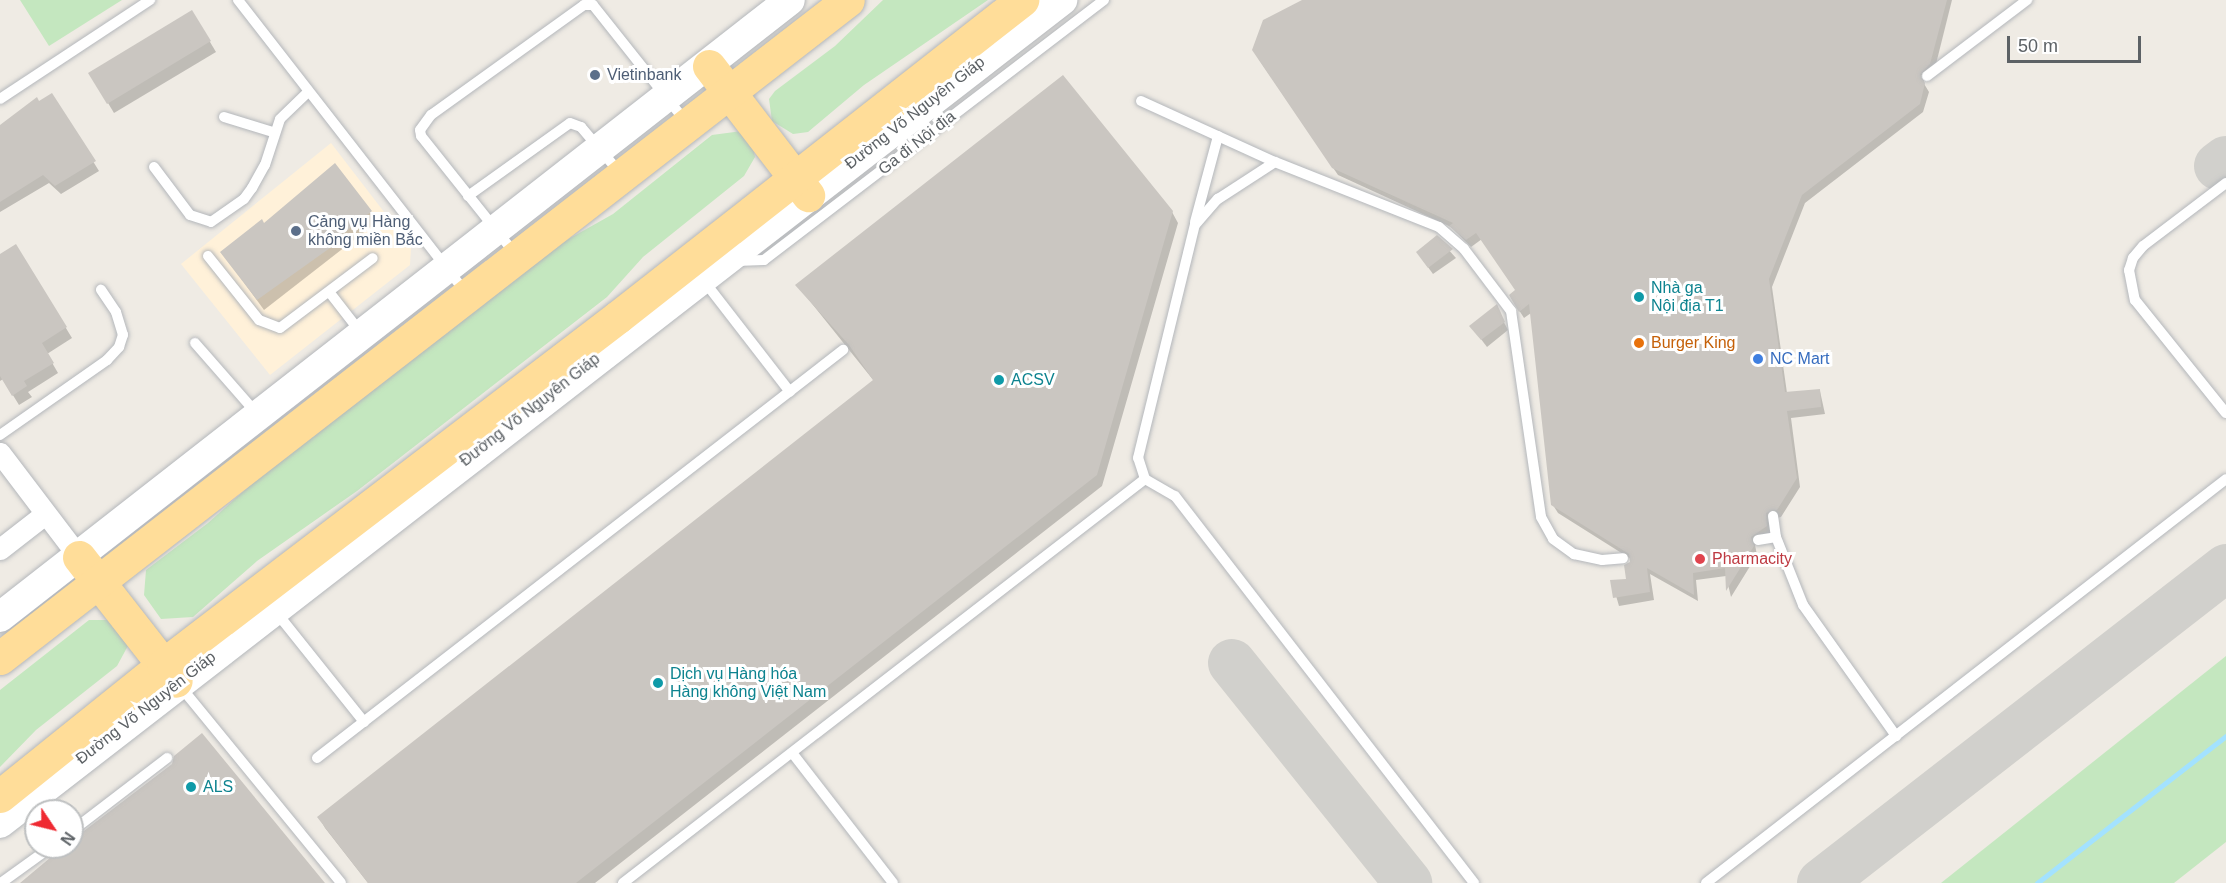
<!DOCTYPE html>
<meta charset="utf-8">
<style>
body{margin:0}
#map{position:relative;width:2226px;height:883px;overflow:hidden;background:#efebe4;font-family:Arial,sans-serif}
div>[style]{position:absolute}
.commercial>*{inset:0;background:#fff1d9}
.green>*{inset:0;background:#c4e7bf}
.shadow>*{inset:0;background:#0003}
.stream>*{height:5px;margin:-2.5px;padding:0 2.5px;transform-origin:2.5px;border-radius:2.5px;background:#a3e2ff}
.taxiway>*{height:48px;margin:-24px;padding:0 24px;transform-origin:24px;border-radius:24px;background:#d1d0cc}
.building>*{inset:0;background:#cac6c1}
.roads{filter:drop-shadow(0 0 2px #b4b7bb) drop-shadow(0 0 2px #b4b7bb)}
.service>*{height:10px;margin:-5px;padding:0 5px;transform-origin:5px;border-radius:5px;background:#fff}
.minor>*{height:21px;margin:-10.5px;padding:0 10.5px;transform-origin:10.5px;border-radius:10.5px;background:#fff}
.secondary>*{height:30px;margin:-15px;padding:0 15px;transform-origin:15px;border-radius:15px;background:#fff}
.trunk>*{height:33px;margin:-16.5px;padding:0 16.5px;transform-origin:16.5px;border-radius:16.5px;background:#fd9}
.dots>*{width:16px;height:16px;translate:-50% -50%;box-sizing:border-box;border:3px solid #fff;border-radius:50%}
span{translate:-50% -50%;white-space:nowrap;text-align:center;line-height:1.15;-webkit-text-stroke:6px #fff;paint-order:stroke}
.service-label{font-size:16px;color:#4e5e75}
.left{translate:0 -50%;text-align:left}
.street-label{font-size:16px;color:#5c6165}
.culture-label{font-size:16px;color:#0d838f}
.food-label{font-size:16px;color:#c56008}
.shop-label{font-size:16px;color:#366cbe}
.health-label{font-size:16px;color:#be3a42}
.north{position:absolute;left:24px;top:799px;width:60px;height:60px;box-sizing:border-box;background:#fff;border:2px solid #bec0c1;border-radius:50%;rotate:125deg;font-size:16px;font-weight:700;line-height:24px;text-align:center;color:#5c6165}
.north::after{content:'';display:block;margin:auto;width:21px;height:27px;background:#ef2a32;clip-path:polygon(50% 0,100% 100%,50% 72%,0 100%)}
.scale{position:absolute;left:2007px;top:36px;width:134px;height:27px;box-sizing:border-box;border:3px solid #5c6165;border-top:0;padding-left:8px;font-size:18px;line-height:21px;white-space:nowrap;color:#5c6165;-webkit-text-stroke:4px #fff;paint-order:stroke}
</style>
<div id="map">
<div class="commercial">
<i style="clip-path:polygon(331px 143px,411px 247px,410px 265px,270px 375px,181px 264px)"></i>
</div>
<div class="green">
<i style="clip-path:polygon(20px 0,122px 0,49px 46px)"></i>
<i style="clip-path:polygon(883px 0,988px 0,864px 85px,808px 132px,793px 134px,772px 121px,769px 99px,775px 91px,835px 46px)"></i>
<i style="clip-path:polygon(742px 131px,752px 142px,755px 157px,744px 176px,643px 257px,607px 297px,357px 491px,257px 561px,193px 617px,161px 619px,144px 595px,146px 570px,208px 523px,302px 439px,565px 241px,613px 214px,712px 135px)"></i>
<i style="clip-path:polygon(89px 620px,116px 620px,130px 642px,117px 666px,36px 730px,0 767px,0 690px)"></i>
<i style="clip-path:polygon(2226px 656px,2226px 842px,2174px 883px,1941px 883px)"></i>
</div>
<div class="shadow">
<i style="clip-path:polygon(1306px 0,1952px 0,1934px 72px,1923px 82px,1929px 92px,1923px 112px,1805px 203px,1772px 287px,1787px 393px,1820px 391px,1825px 414px,1791px 418px,1800px 487px,1781px 517px,1770px 520px,1770px 534px,1755px 545px,1757px 555px,1731px 597px,1726px 576px,1696px 580px,1698px 601px,1650px 574px,1654px 600px,1619px 606px,1612px 582px,1628px 580px,1631px 559px,1558px 513px,1553px 505px,1531px 313px,1524px 318px,1510px 296px,1517px 291px,1482px 239px,1471px 247px,1451px 227px,1338px 175px,1258px 58px)"></i>
<i style="clip-path:polygon(192px 12px,216px 52px,114px 113px,90px 73px)"></i>
<i style="clip-path:polygon(52px 95px,99px 171px,61px 194px,49px 183px,0 212px,0 126px)"></i>
<i style="clip-path:polygon(371px 212px,377px 222px,264px 310px,222px 252px)"></i>
<i style="clip-path:polygon(1172px 212px,1178px 223px,1102px 486px,595px 883px,368px 883px,325px 828px,319px 817px,874px 381px,797px 285px)"></i>
<i style="clip-path:polygon(1437px 237px,1456px 258px,1433px 274px,1422px 259px)"></i>
<i style="clip-path:polygon(16px 246px,72px 338px,47px 354px,58px 373px,28px 392px,32px 397px,19px 405px,3px 379px,0 381px,0 255px)"></i>
<i style="clip-path:polygon(1496px 307px,1508px 330px,1487px 347px,1471px 326px)"></i>
</div>
<div class="stream">
<i style="left:2037px;top:883px;width:239px;rotate:-37.9deg"></i>
</div>
<div class="taxiway">
<i style="left:2218px;top:166px;width:10px;rotate:-37deg"></i>
<i style="left:1232px;top:663px;width:282px;rotate:51.3deg"></i>
<i style="left:1821px;top:883px;width:513px;rotate:-37.87deg"></i>
</div>
<div class="building">
<i style="clip-path:polygon(1302px 0,1947px 0,1930px 64px,1920px 74px,1925px 83px,1920px 104px,1802px 195px,1769px 279px,1785px 392px,1820px 389px,1821px 407px,1787px 411px,1797px 478px,1777px 510px,1766px 513px,1767px 526px,1751px 537px,1754px 546px,1726px 591px,1725px 568px,1693px 573px,1694px 595px,1647px 568px,1650px 592px,1613px 598px,1610px 580px,1626px 579px,1624px 565px,1630px 562px,1629px 554px,1551px 505px,1529px 304px,1519px 312px,1509px 295px,1515px 290px,1476px 233px,1466px 240px,1449px 226px,1453px 223px,1332px 168px,1252px 50px,1263px 20px)"></i>
<i style="clip-path:polygon(192px 10px,211px 41px,107px 104px,88px 73px)"></i>
<i style="clip-path:polygon(1063px 75px,1173px 211px,1097px 475px,576px 883px,368px 883px,317px 817px,873px 380px,849px 345px,795px 285px)"></i>
<i style="clip-path:polygon(52px 93px,96px 161px,55px 186px,43px 175px,0 202px,0 125px,37px 97px,39px 101px)"></i>
<i style="clip-path:polygon(335px 163px,372px 211px,335px 240px,337px 243px,257px 300px,220px 252px,262px 219px,264px 223px)"></i>
<i style="clip-path:polygon(1437px 235px,1453px 249px,1428px 268px,1416px 252px)"></i>
<i style="clip-path:polygon(16px 244px,67px 327px,42px 343px,54px 363px,24px 381px,27px 386px,12px 396px,0 376px,0 254px)"></i>
<i style="clip-path:polygon(1497px 304px,1505px 322px,1481px 340px,1469px 326px)"></i>
<i style="clip-path:polygon(202px 733px,325px 883px,20px 883px,63px 847px,72px 847px,72px 840px,172px 764px,174px 756px)"></i>
</div>
<div class="roads">
<div class="service">
<i style="left:238px;top:0;width:371px;rotate:52.1deg"></i>
<i style="left:1927px;top:76px;width:126px;rotate:-37.2deg"></i>
<i style="left:0;top:99px;width:180px;rotate:-33.4deg"></i>
<i style="left:1141px;top:101px;width:147px;rotate:24.5deg"></i>
<i style="left:1275px;top:162px;width:176px;rotate:21.6deg"></i>
<i style="left:1439px;top:227px;width:33px;rotate:41deg"></i>
<i style="left:1464px;top:249px;width:78px;rotate:52.8deg"></i>
<i style="left:1511px;top:311px;width:208px;rotate:81.7deg"></i>
<i style="left:1541px;top:517px;width:25px;rotate:61deg"></i>
<i style="left:1553px;top:539px;width:26px;rotate:36deg"></i>
<i style="left:1574px;top:554px;width:29px;rotate:12deg"></i>
<i style="left:1602px;top:560px;width:21px;rotate:-5deg"></i>
<i style="left:224px;top:117px;width:51px;rotate:17deg"></i>
<i style="left:154px;top:167px;width:60px;rotate:53.1deg"></i>
<i style="left:190px;top:215px;width:22px;rotate:18deg"></i>
<i style="left:211px;top:222px;width:40px;rotate:-34.9deg"></i>
<i style="left:244px;top:199px;width:14px;rotate:-54deg"></i>
<i style="left:252px;top:188px;width:26px;rotate:-61deg"></i>
<i style="left:265px;top:165px;width:48px;rotate:-71.9deg"></i>
<i style="left:280px;top:119px;width:37px;rotate:-44deg"></i>
<i style="left:2226px;top:183px;width:104px;rotate:142.8deg"></i>
<i style="left:2143px;top:246px;width:16px;rotate:130deg"></i>
<i style="left:2133px;top:258px;width:13px;rotate:108deg"></i>
<i style="left:2129px;top:270px;width:31px;rotate:79deg"></i>
<i style="left:2135px;top:300px;width:145px;rotate:51.2deg"></i>
<i style="left:468px;top:196px;width:125px;rotate:-35.6deg"></i>
<i style="left:570px;top:123px;width:12px;rotate:20deg"></i>
<i style="left:581px;top:127px;width:60px;rotate:49.7deg"></i>
<i style="left:1195px;top:222px;width:89px;rotate:-75deg"></i>
<i style="left:516px;top:255px;width:152px;rotate:-128.6deg"></i>
<i style="left:421px;top:136px;width:6px;rotate:-99deg"></i>
<i style="left:420px;top:130px;width:19px;rotate:-54deg"></i>
<i style="left:431px;top:115px;width:188px;rotate:-35.7deg"></i>
<i style="left:584px;top:5px;width:9px"></i>
<i style="left:593px;top:5px;width:149px;rotate:51.5deg"></i>
<i style="left:208px;top:256px;width:82px;rotate:51.4deg"></i>
<i style="left:259px;top:320px;width:22px;rotate:21deg"></i>
<i style="left:280px;top:328px;width:116px;rotate:-37deg"></i>
<i style="left:736px;top:261px;width:28px;rotate:-2deg"></i>
<i style="left:764px;top:260px;width:428px;rotate:-37.4deg"></i>
<i style="left:704px;top:281px;width:140px;rotate:52.2deg"></i>
<i style="left:330px;top:293px;width:51px;rotate:52.2deg"></i>
<i style="left:195px;top:343px;width:96px;rotate:48.8deg"></i>
<i style="left:0;top:435px;width:131px;rotate:-35deg"></i>
<i style="left:107px;top:360px;width:18px;rotate:-47deg"></i>
<i style="left:119px;top:347px;width:13px;rotate:-72deg"></i>
<i style="left:123px;top:335px;width:24px;rotate:-107deg"></i>
<i style="left:116px;top:312px;width:27px;rotate:-124deg"></i>
<i style="left:1145px;top:479px;width:34px;rotate:30deg"></i>
<i style="left:1175px;top:496px;width:489px;rotate:52.3deg"></i>
<i style="left:1773px;top:516px;width:21px;rotate:82deg"></i>
<i style="left:1776px;top:537px;width:73px;rotate:68.3deg"></i>
<i style="left:1803px;top:605px;width:161px;rotate:54.6deg"></i>
<i style="left:1758px;top:540px;width:18px;rotate:-9deg"></i>
<i style="left:276px;top:612px;width:141px;rotate:51.3deg"></i>
<i style="left:180px;top:686px;width:254px;rotate:50.7deg"></i>
<i style="left:793px;top:754px;width:163px;rotate:52.2deg"></i>
<i style="left:317px;top:758px;width:666px;rotate:-37.8deg"></i>
<i style="left:72px;top:831px;width:120px;rotate:-37.5deg"></i>
<i style="left:1px;top:883px;width:62px;rotate:-35.8deg"></i>
<i style="left:623px;top:883px;width:660px;rotate:-37.74deg"></i>
<i style="left:1145px;top:479px;width:22px;rotate:-108deg"></i>
<i style="left:1138px;top:458px;width:240px;rotate:-76.3deg"></i>
<i style="left:1195px;top:225px;width:35px;rotate:-49deg"></i>
<i style="left:1218px;top:199px;width:68px;rotate:-33deg"></i>
<i style="left:1706px;top:883px;width:658px;rotate:-37.84deg"></i>
</div>
<div class="minor">
<i style="left:0;top:453px;width:131px;rotate:52.8deg"></i>
<i style="left:0;top:549px;width:57px;rotate:-37.9deg"></i>
</div>
<div class="secondary">
<i style="left:0;top:617px;width:1002px;rotate:-37.99deg"></i>
<i style="left:0;top:823px;width:1344px;rotate:-37.77deg"></i>
</div>
<div class="trunk">
<i style="left:709px;top:66px;width:163px;rotate:52.5deg"></i>
<i style="left:79px;top:557px;width:157px;rotate:52deg"></i>
<i style="left:0;top:658px;width:1073px;rotate:-37.81deg"></i>
<i style="left:0;top:796px;width:209px;rotate:-38.8deg"></i>
<i style="left:163px;top:665px;width:573px;rotate:-37.41deg"></i>
<i style="left:618px;top:317px;width:514px;rotate:-38.12deg"></i>
</div>
</div>
<div class="dots">
<i style="left:595px;top:75px;background:#5c6f8a"></i>
<i style="left:296px;top:231px;background:#5c6f8a"></i>
<i style="left:1639px;top:297px;background:#0f9aa8"></i>
<i style="left:1639px;top:343px;background:#e8710a"></i>
<i style="left:1758px;top:359px;background:#3f7fe0"></i>
<i style="left:999px;top:380px;background:#0f9aa8"></i>
<i style="left:1700px;top:559px;background:#e0444e"></i>
<i style="left:658px;top:683px;background:#0f9aa8"></i>
<i style="left:191px;top:787px;background:#0f9aa8"></i>
</div>
<div class="service-label">
<span class="left" style="left:607px;top:75px">Vietinbank</span>
<span class="left" style="left:308px;top:231px">Cảng vụ Hàng<br>không miền Bắc</span>
</div>
<div class="street-label">
<span style="left:915px;top:113px;rotate:-38deg">Đường Võ Nguyên Giáp</span>
<span style="left:917px;top:143px;rotate:-38deg">Ga đi Nội địa</span>
<span style="left:530px;top:410px;rotate:-38deg">Đường Võ Nguyên Giáp</span>
<span style="left:146px;top:708px;rotate:-38deg">Đường Võ Nguyên Giáp</span>
</div>
<div class="culture-label">
<span class="left" style="left:1651px;top:297px">Nhà ga<br>Nội địa T1</span>
<span class="left" style="left:1011px;top:380px">ACSV</span>
<span class="left" style="left:670px;top:683px">Dịch vụ Hàng hóa<br>Hàng không Việt Nam</span>
<span class="left" style="left:203px;top:787px">ALS</span>
</div>
<div class="food-label">
<span class="left" style="left:1651px;top:343px">Burger King</span>
</div>
<div class="shop-label">
<span class="left" style="left:1770px;top:359px">NC Mart</span>
</div>
<div class="health-label">
<span class="left" style="left:1712px;top:559px">Pharmacity</span>
</div>
<div class="north">N</div>
<div class="scale">50 m</div>
</div>
